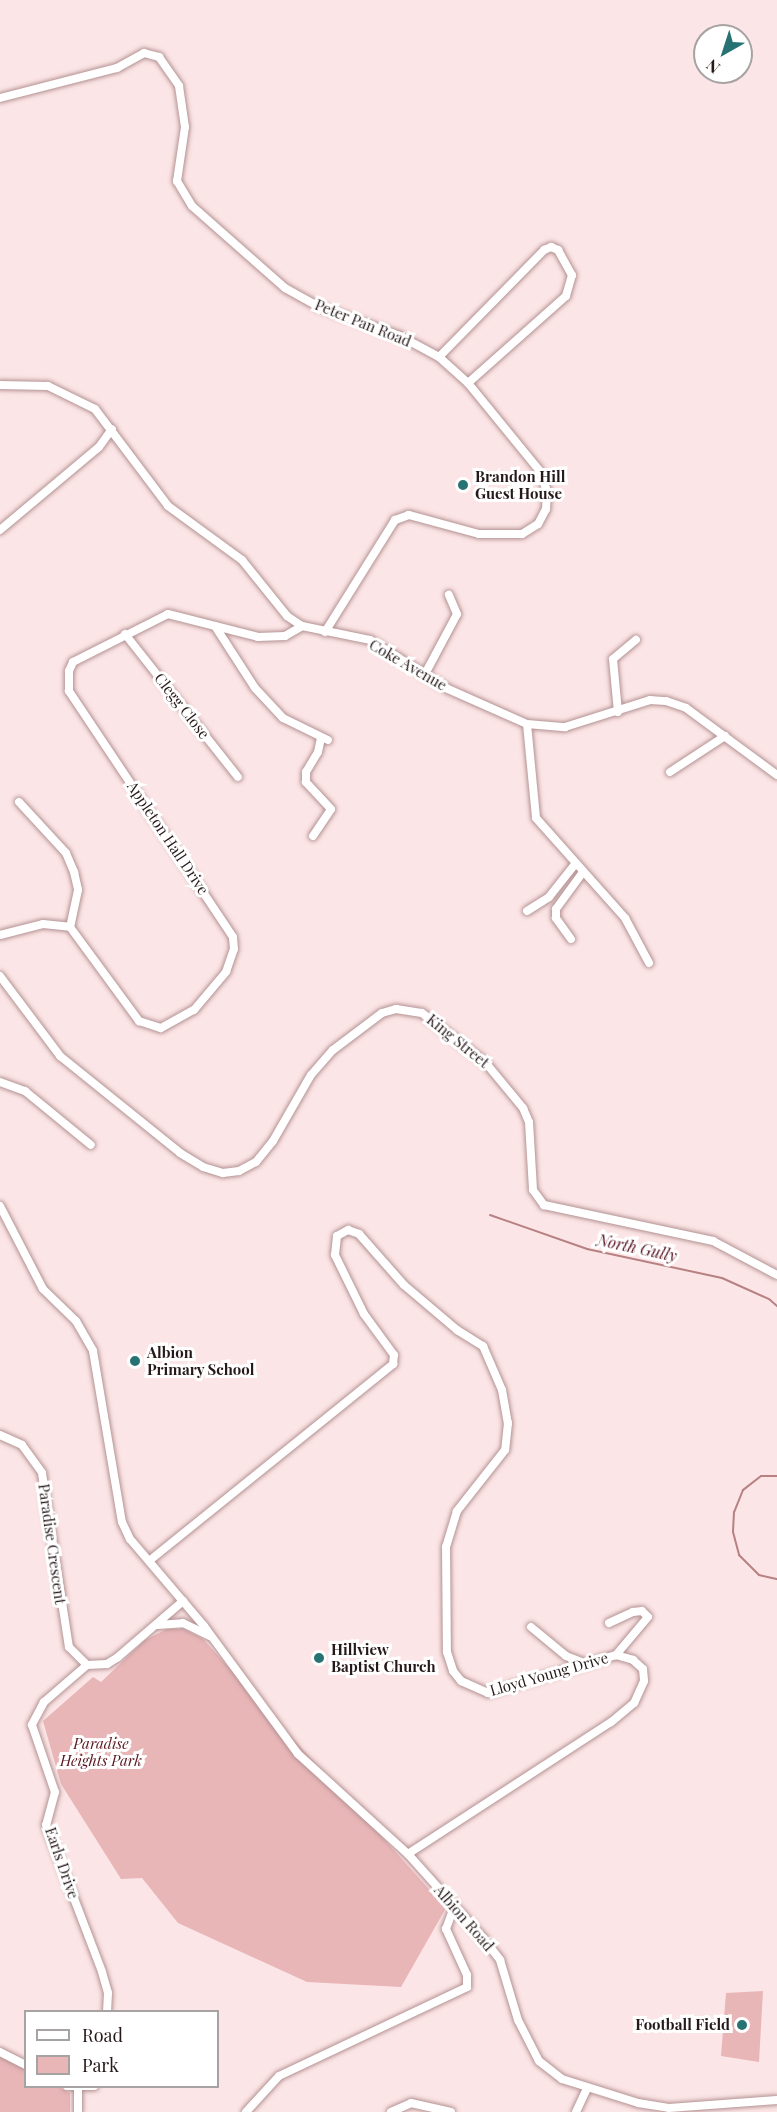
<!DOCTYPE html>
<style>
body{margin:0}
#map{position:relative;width:777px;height:2112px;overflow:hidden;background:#fce5e6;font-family:"Playfair Display",serif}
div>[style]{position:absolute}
.green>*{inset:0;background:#e9b6b8}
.stream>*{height:2px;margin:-1px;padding:0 1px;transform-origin:1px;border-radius:1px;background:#b78183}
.roads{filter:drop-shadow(0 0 2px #b49293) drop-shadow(0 0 2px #b49293)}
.minor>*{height:8px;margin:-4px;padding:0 4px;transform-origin:4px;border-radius:4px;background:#fff}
.dots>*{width:16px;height:16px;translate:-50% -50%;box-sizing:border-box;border:3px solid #fff;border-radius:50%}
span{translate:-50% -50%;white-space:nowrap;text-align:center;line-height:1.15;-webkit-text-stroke:6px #fff;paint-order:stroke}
.street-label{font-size:15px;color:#26191a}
.poi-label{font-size:15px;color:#26191a;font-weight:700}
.left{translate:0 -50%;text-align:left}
.right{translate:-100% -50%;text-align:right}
.park-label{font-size:15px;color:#5a1620;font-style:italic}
.water-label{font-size:16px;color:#58141f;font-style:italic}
.legend{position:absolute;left:24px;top:2010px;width:195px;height:78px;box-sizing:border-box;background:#fff;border:2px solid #a8a3a3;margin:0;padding:8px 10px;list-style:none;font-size:18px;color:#26191a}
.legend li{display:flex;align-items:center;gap:12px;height:30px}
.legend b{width:30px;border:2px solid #a8a3a3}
.north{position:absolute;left:693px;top:24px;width:60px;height:60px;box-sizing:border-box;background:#fff;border:2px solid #a8a3a3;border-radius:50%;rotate:219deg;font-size:16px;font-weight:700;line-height:24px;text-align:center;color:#26191a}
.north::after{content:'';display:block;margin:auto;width:21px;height:27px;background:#277273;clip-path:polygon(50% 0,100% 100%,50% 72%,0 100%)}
</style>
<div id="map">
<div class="green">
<i style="clip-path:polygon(167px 1629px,184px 1629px,203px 1639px,446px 1908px,401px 1987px,307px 1982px,178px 1923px,142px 1878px,121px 1879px,61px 1784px,43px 1721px,93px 1677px,101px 1682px,145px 1640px)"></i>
<i style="clip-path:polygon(763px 1991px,759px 2062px,721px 2056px,726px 1993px)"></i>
<i style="clip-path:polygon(0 2049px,25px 2065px,26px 2086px,59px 2087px,70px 2093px,70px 2112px,0 2112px)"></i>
</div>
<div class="stream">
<i style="left:490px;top:1215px;width:103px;rotate:19.3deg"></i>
<i style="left:587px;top:1249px;width:138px;rotate:12.1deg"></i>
<i style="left:722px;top:1278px;width:51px;rotate:24.1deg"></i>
<i style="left:769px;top:1299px;width:11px;rotate:41deg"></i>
<i style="left:777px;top:1476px;width:16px;rotate:180deg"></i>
<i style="left:761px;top:1476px;width:23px;rotate:142deg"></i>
<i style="left:743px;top:1490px;width:24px;rotate:112deg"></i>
<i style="left:734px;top:1512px;width:20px;rotate:93deg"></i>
<i style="left:733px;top:1532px;width:24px;rotate:75deg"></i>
<i style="left:739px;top:1555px;width:28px;rotate:45deg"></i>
<i style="left:759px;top:1575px;width:18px;rotate:13deg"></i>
</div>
<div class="roads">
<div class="minor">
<i style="left:0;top:98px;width:121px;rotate:-14.4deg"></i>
<i style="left:117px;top:68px;width:31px;rotate:-29deg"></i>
<i style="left:144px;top:53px;width:16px;rotate:15deg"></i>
<i style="left:159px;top:57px;width:35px;rotate:55deg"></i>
<i style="left:179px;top:86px;width:41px;rotate:81.7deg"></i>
<i style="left:185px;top:127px;width:55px;rotate:98.4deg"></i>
<i style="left:177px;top:181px;width:29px;rotate:59deg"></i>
<i style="left:192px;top:206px;width:124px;rotate:41.4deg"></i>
<i style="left:285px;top:288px;width:37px;rotate:29deg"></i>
<i style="left:317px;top:306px;width:88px;rotate:19.9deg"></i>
<i style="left:400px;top:336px;width:44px;rotate:28.3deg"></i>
<i style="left:439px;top:357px;width:39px;rotate:42deg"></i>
<i style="left:468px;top:383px;width:112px;rotate:50.8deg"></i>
<i style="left:539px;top:470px;width:22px;rotate:69deg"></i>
<i style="left:547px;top:491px;width:18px;rotate:93deg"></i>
<i style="left:546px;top:509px;width:17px;rotate:118deg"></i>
<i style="left:538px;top:524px;width:19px;rotate:148deg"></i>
<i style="left:522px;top:534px;width:43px;rotate:180deg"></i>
<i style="left:479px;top:534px;width:73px;rotate:-164.8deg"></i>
<i style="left:409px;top:515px;width:15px;rotate:160deg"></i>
<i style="left:395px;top:520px;width:132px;rotate:122deg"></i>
<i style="left:439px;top:357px;width:150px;rotate:-45.5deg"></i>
<i style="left:544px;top:250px;width:8px;rotate:-23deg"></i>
<i style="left:551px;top:247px;width:8px;rotate:23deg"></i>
<i style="left:558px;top:250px;width:29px;rotate:61deg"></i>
<i style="left:572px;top:275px;width:22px;rotate:106deg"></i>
<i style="left:566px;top:296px;width:131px;rotate:138.4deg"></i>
<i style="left:0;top:385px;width:48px;rotate:1.2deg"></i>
<i style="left:48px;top:386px;width:52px;rotate:26.1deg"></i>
<i style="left:95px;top:409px;width:121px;rotate:53deg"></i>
<i style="left:168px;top:506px;width:92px;rotate:36.1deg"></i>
<i style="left:242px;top:560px;width:72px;rotate:51.2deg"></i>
<i style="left:287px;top:616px;width:18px;rotate:34deg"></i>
<i style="left:302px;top:626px;width:69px;rotate:11.6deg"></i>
<i style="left:370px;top:640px;width:92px;rotate:32.1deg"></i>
<i style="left:448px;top:689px;width:86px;rotate:23.9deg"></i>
<i style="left:527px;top:724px;width:38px;rotate:5deg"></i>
<i style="left:565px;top:727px;width:89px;rotate:-17.6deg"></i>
<i style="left:650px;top:700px;width:16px;rotate:4deg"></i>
<i style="left:666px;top:701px;width:21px;rotate:19deg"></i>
<i style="left:686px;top:708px;width:113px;rotate:36.4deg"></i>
<i style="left:0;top:530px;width:129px;rotate:-40deg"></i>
<i style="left:99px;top:447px;width:22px;rotate:-54deg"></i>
<i style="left:215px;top:626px;width:74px;rotate:57.2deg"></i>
<i style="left:255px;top:688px;width:41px;rotate:47deg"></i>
<i style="left:283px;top:718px;width:50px;rotate:26.1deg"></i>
<i style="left:125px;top:634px;width:182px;rotate:51.7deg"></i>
<i style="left:425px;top:674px;width:68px;rotate:-61.9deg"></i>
<i style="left:457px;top:614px;width:21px;rotate:-113deg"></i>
<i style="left:618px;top:712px;width:53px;rotate:-95.4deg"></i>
<i style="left:613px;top:659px;width:30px;rotate:-40deg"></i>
<i style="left:527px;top:724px;width:94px;rotate:84.5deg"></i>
<i style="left:536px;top:818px;width:134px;rotate:48.3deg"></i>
<i style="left:625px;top:918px;width:51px;rotate:61.9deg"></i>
<i style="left:670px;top:772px;width:66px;rotate:-33.2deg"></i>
<i style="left:19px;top:802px;width:69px;rotate:47.3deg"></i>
<i style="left:66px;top:853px;width:21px;rotate:67deg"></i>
<i style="left:74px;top:872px;width:18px;rotate:77deg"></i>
<i style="left:78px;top:890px;width:38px;rotate:102deg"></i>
<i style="left:313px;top:836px;width:32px;rotate:-56deg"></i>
<i style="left:331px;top:809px;width:37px;rotate:-133deg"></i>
<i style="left:306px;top:782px;width:10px;rotate:-90deg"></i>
<i style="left:306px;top:772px;width:23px;rotate:-59deg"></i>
<i style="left:318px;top:752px;width:14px;rotate:-78deg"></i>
<i style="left:527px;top:911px;width:26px;rotate:-32deg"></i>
<i style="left:549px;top:897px;width:43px;rotate:-51.5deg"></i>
<i style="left:0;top:935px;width:44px;rotate:-14.3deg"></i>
<i style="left:43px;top:924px;width:27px;rotate:6deg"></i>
<i style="left:70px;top:927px;width:117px;rotate:53.7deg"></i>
<i style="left:139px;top:1021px;width:23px;rotate:18deg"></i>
<i style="left:161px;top:1028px;width:38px;rotate:-29deg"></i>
<i style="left:194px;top:1010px;width:50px;rotate:-49.9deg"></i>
<i style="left:226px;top:972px;width:24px;rotate:-71deg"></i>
<i style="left:234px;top:949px;width:12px;rotate:-95deg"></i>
<i style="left:233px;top:937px;width:296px;rotate:-123.7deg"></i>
<i style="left:69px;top:691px;width:20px;rotate:-90deg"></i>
<i style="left:69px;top:671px;width:10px;rotate:-66deg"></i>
<i style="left:73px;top:662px;width:106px;rotate:-26.8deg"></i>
<i style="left:168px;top:614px;width:93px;rotate:14.3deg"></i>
<i style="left:258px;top:637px;width:27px;rotate:-2deg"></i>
<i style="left:285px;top:636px;width:20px;rotate:-30deg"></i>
<i style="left:571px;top:939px;width:26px;rotate:-126deg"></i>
<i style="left:556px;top:918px;width:9px;rotate:-90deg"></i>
<i style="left:556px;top:909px;width:46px;rotate:-53.9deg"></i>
<i style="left:0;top:976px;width:100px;rotate:53.1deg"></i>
<i style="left:60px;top:1056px;width:154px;rotate:38.9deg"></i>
<i style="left:180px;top:1153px;width:27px;rotate:31deg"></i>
<i style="left:203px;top:1167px;width:21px;rotate:17deg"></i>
<i style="left:223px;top:1173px;width:16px;rotate:-7deg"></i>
<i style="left:239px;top:1171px;width:19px;rotate:-28deg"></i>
<i style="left:256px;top:1162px;width:27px;rotate:-51deg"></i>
<i style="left:273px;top:1141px;width:76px;rotate:-60.1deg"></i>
<i style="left:311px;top:1075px;width:33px;rotate:-49deg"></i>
<i style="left:333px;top:1050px;width:61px;rotate:-37.1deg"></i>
<i style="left:382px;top:1013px;width:15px;rotate:-16deg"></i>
<i style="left:396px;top:1009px;width:26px;rotate:9deg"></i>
<i style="left:422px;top:1013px;width:80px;rotate:37.9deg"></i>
<i style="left:485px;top:1062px;width:60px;rotate:50.4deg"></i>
<i style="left:523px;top:1108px;width:15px;rotate:67deg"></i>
<i style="left:529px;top:1122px;width:68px;rotate:86.6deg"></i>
<i style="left:533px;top:1190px;width:19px;rotate:54deg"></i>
<i style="left:544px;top:1205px;width:173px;rotate:12deg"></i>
<i style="left:713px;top:1241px;width:72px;rotate:28deg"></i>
<i style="left:0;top:1082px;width:27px;rotate:20deg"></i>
<i style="left:25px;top:1091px;width:85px;rotate:39.3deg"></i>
<i style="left:0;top:1206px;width:93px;rotate:62.6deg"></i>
<i style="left:43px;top:1289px;width:46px;rotate:44.1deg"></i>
<i style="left:76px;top:1321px;width:34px;rotate:60deg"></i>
<i style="left:93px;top:1351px;width:173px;rotate:80.4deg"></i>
<i style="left:122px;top:1522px;width:19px;rotate:65deg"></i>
<i style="left:130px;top:1539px;width:114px;rotate:49.6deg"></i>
<i style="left:204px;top:1626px;width:159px;rotate:53.7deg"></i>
<i style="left:298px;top:1754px;width:149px;rotate:42.3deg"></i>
<i style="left:408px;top:1854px;width:113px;rotate:48.2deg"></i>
<i style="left:483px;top:1938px;width:28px;rotate:52deg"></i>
<i style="left:500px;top:1960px;width:63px;rotate:73.3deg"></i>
<i style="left:518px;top:2020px;width:46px;rotate:62.9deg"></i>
<i style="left:539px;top:2061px;width:29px;rotate:38deg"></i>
<i style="left:562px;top:2079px;width:80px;rotate:17.5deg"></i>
<i style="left:638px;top:2103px;width:31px;rotate:9deg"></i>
<i style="left:669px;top:2108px;width:108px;rotate:-4.2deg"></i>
<i style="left:0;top:1435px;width:24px;rotate:24deg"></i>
<i style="left:22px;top:1445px;width:34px;rotate:54deg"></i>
<i style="left:42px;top:1473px;width:176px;rotate:81.2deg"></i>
<i style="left:69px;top:1647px;width:25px;rotate:45deg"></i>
<i style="left:149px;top:1561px;width:314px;rotate:-38.9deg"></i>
<i style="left:393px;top:1364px;width:9px;rotate:-84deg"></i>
<i style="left:394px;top:1355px;width:51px;rotate:-126.2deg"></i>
<i style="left:364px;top:1314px;width:66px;rotate:-116.2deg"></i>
<i style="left:335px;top:1255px;width:19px;rotate:-84deg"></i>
<i style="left:337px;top:1236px;width:13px;rotate:-29deg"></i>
<i style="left:348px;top:1230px;width:12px;rotate:20deg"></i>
<i style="left:359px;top:1234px;width:68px;rotate:48.6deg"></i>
<i style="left:404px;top:1285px;width:70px;rotate:40.3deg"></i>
<i style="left:457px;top:1330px;width:31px;rotate:32deg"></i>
<i style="left:483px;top:1346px;width:48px;rotate:66.6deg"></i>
<i style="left:502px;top:1390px;width:34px;rotate:80deg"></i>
<i style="left:508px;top:1423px;width:27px;rotate:96deg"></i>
<i style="left:505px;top:1450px;width:78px;rotate:128.2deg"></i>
<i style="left:457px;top:1511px;width:38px;rotate:107deg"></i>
<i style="left:446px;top:1547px;width:105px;rotate:89.5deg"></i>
<i style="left:447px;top:1652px;width:20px;rotate:72deg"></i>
<i style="left:453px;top:1671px;width:13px;rotate:51deg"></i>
<i style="left:461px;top:1681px;width:30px;rotate:24deg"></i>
<i style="left:488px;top:1693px;width:134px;rotate:-16.5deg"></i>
<i style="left:616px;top:1655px;width:18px;rotate:16deg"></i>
<i style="left:633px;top:1660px;width:13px;rotate:42deg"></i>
<i style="left:643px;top:1669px;width:12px;rotate:85deg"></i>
<i style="left:644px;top:1681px;width:24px;rotate:114deg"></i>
<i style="left:634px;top:1703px;width:30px;rotate:140deg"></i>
<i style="left:611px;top:1722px;width:242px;rotate:147deg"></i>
<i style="left:609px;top:1623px;width:26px;rotate:-25deg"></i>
<i style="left:633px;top:1612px;width:9px;rotate:-6deg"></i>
<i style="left:642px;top:1611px;width:8px;rotate:45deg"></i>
<i style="left:648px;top:1617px;width:50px;rotate:130.1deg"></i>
<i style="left:157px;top:1625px;width:26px;rotate:-4deg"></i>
<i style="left:183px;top:1623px;width:30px;rotate:26deg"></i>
<i style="left:531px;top:1627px;width:45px;rotate:39.6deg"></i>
<i style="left:566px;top:1656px;width:22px;rotate:21deg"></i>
<i style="left:87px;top:1665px;width:57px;rotate:139.3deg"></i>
<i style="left:44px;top:1702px;width:26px;rotate:118deg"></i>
<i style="left:32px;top:1725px;width:71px;rotate:71.1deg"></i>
<i style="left:55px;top:1792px;width:34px;rotate:105deg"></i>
<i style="left:46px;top:1825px;width:157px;rotate:69.1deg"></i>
<i style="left:102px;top:1972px;width:22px;rotate:74deg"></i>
<i style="left:108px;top:1993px;width:19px;rotate:93deg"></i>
<i style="left:87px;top:1665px;width:20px;rotate:-3deg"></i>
<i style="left:107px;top:1664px;width:13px;rotate:-32deg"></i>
<i style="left:118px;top:1657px;width:86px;rotate:-40.7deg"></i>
<i style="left:0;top:2052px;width:29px;rotate:27deg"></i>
<i style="left:67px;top:2086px;width:27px"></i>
<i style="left:78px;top:2087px;width:25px;rotate:90deg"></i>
<i style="left:246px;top:2112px;width:49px;rotate:-47.5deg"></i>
<i style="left:279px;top:2076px;width:208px;rotate:-25.3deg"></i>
<i style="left:467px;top:1987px;width:12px;rotate:-90deg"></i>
<i style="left:467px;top:1975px;width:51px;rotate:-114.5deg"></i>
<i style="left:446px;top:1929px;width:23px;rotate:-70deg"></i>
<i style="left:391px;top:2112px;width:22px;rotate:-24deg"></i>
<i style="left:411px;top:2103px;width:41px;rotate:12.7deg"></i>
<i style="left:576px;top:2112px;width:26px;rotate:-65deg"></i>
</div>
</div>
<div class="dots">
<i style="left:463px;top:485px;background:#277273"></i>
<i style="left:135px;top:1361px;background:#277273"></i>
<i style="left:319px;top:1658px;background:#277273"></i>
<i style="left:742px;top:2025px;background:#277273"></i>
</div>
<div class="street-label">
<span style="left:363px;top:323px;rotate:22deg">Peter Pan Road</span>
<span style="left:408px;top:665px;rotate:30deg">Coke Avenue</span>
<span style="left:182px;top:706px;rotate:52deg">Clegg Close</span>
<span style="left:168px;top:838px;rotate:56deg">Appleton Hall Drive</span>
<span style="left:458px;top:1041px;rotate:39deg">King Street</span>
<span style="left:52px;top:1544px;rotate:82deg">Paradise Crescent</span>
<span style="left:549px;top:1674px;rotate:-16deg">Lloyd Young Drive</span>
<span style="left:62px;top:1863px;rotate:71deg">Earls Drive</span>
<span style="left:464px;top:1918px;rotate:49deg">Albion Road</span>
</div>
<div class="poi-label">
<span class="left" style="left:475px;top:485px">Brandon Hill<br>Guest House</span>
<span class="left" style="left:147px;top:1361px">Albion<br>Primary School</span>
<span class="left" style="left:331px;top:1658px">Hillview<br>Baptist Church</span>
<span class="right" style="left:730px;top:2025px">Football Field</span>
</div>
<div class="park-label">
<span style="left:101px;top:1752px">Paradise<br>Heights Park</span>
</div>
<div class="water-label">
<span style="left:637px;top:1248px;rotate:12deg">North Gully</span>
</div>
<ul class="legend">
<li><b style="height:8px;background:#fff"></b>Road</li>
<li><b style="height:16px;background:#e9b6b8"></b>Park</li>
</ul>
<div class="north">N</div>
</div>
